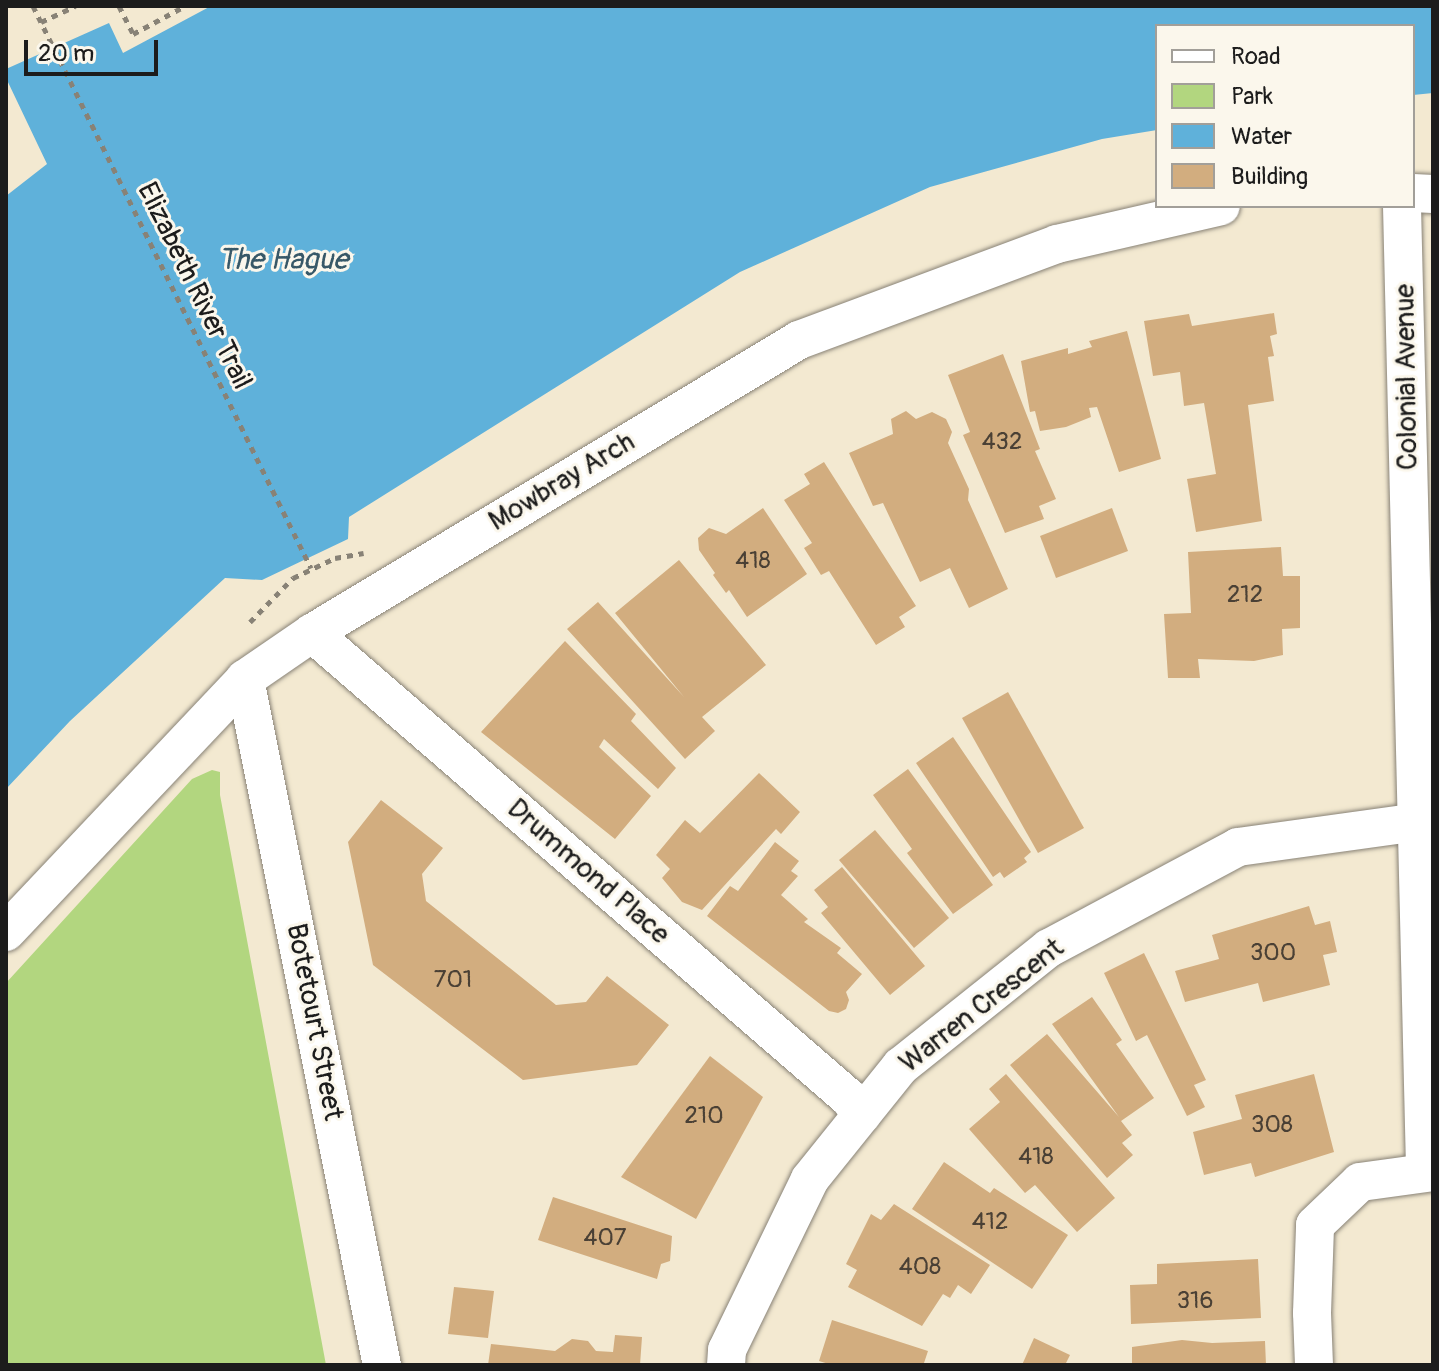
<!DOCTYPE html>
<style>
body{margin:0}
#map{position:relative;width:1439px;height:1371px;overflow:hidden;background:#f3e9d1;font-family:Pangolin,sans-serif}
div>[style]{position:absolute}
.green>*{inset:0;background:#b2d67f}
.water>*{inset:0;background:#5fb1da}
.building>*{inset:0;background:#d2ad7f}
.path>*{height:5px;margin-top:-2.5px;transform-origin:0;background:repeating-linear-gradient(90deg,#888276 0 6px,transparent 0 12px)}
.roads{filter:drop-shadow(0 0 2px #888276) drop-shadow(0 0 2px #888276)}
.street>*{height:38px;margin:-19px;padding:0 19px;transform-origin:19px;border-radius:19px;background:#fff}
span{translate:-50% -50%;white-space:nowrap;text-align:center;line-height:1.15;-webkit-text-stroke:6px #fbf7ec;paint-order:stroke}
.number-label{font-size:24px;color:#4a4035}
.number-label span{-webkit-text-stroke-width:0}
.street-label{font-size:28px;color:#1c1c1c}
.water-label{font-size:30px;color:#375868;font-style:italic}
.frame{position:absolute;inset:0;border:8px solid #1c1c1c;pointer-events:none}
.legend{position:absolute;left:1155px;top:24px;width:260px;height:184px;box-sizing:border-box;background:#fbf7ec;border:2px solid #a29f99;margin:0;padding:10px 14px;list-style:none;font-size:24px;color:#1c1c1c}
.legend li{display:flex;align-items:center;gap:16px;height:40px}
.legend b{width:40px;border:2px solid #a29f99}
.scale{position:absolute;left:24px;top:40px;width:134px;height:36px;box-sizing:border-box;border:4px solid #1c1c1c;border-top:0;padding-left:10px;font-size:24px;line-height:28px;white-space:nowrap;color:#1c1c1c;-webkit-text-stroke:6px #fbf7ec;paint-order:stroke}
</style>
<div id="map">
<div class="green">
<i style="clip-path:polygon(212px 770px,220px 772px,220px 795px,326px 1365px,6px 1365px,6px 983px,192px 779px)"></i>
</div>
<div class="water">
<i style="clip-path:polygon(211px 6px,1433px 6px,1433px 93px,1413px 95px,1413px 26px,1157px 26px,1157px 130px,1102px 139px,930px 187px,740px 272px,349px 517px,348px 539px,262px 580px,225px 578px,70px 721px,6px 789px,6px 196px,47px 164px,6px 78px,6px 69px,109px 23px,123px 53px)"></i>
</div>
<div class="building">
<i style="clip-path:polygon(1274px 313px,1277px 334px,1270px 336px,1274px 356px,1268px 357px,1274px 401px,1248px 405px,1262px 521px,1196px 532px,1187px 479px,1216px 474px,1204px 403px,1184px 406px,1180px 372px,1153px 376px,1144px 321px,1189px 314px,1192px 326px)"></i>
<i style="clip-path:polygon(1127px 331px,1161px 459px,1119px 472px,1097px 407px,1089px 408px,1091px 417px,1066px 427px,1040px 431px,1035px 411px,1030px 412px,1021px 361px,1068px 348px,1068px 354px,1092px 347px,1089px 341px)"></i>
<i style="clip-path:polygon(1003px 354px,1040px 449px,1035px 451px,1056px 499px,1039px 506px,1044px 519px,1005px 533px,963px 435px,970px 432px,948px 375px)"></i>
<i style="clip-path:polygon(906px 411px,916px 419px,932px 412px,946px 419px,952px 432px,948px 443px,969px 489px,968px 500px,1008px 589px,969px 608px,950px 568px,920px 582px,883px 503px,873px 506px,849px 453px,893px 434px,891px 419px)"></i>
<i style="clip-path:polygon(824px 462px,916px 606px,899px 617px,905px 627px,876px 645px,829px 571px,821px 575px,804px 548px,812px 543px,784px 500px,810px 484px,804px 474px)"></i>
<i style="clip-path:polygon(763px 508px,807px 574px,747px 617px,729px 590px,726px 593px,713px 575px,715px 573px,699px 550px,698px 538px,709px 528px,726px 534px)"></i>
<i style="clip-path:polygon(1112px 508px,1128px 551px,1056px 578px,1040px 536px)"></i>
<i style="clip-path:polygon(1281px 547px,1283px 576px,1300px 576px,1300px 628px,1282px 629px,1283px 655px,1254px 661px,1198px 659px,1200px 678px,1168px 678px,1164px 614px,1191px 613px,1188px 552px)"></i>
<i style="clip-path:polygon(679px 560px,766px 665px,702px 717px,715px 731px,685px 759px,567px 629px,598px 602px,684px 697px,615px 613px)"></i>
<i style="clip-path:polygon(565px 641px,636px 714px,631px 721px,676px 768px,658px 789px,604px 739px,599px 747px,651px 796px,615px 839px,481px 732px)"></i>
<i style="clip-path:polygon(1008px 692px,1084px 828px,1038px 853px,962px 718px)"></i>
<i style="clip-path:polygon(953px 737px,1031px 852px,1024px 858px,1027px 862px,1004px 878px,1000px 872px,993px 877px,916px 763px)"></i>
<i style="clip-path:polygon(908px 769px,993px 885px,953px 914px,907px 853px,912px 849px,873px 795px)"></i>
<i style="clip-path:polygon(759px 773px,800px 812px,781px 834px,776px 829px,702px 910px,682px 902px,662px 878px,670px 869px,656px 855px,685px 820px,700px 833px)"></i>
<i style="clip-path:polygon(381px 800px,443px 848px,422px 874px,426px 901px,556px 1005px,586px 1002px,607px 976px,669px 1025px,637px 1065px,523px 1080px,373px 965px,348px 842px)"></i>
<i style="clip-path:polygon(875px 830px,949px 918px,914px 948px,839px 860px)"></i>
<i style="clip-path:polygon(775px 842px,799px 861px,791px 871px,798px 876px,781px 895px,808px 919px,804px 922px,841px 948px,837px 953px,862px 974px,846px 992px,849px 1000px,846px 1009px,838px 1013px,829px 1011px,707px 916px,730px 886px,738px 891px)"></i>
<i style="clip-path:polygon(842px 867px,925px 966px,890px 995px,821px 913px,828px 907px,814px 890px)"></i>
<i style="clip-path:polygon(1309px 906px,1315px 925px,1330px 921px,1337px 952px,1323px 955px,1330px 985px,1263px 1002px,1258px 983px,1185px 1002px,1175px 971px,1219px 959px,1212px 935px)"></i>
<i style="clip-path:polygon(1144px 953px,1206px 1080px,1194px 1085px,1205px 1107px,1187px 1116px,1147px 1035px,1136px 1041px,1104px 973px)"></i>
<i style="clip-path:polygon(1092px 997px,1122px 1040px,1116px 1044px,1154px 1098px,1121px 1121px,1132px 1135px,1122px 1143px,1133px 1155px,1107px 1178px,1010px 1065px,1047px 1034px,1119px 1117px,1052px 1024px)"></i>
<i style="clip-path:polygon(710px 1056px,763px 1097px,696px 1219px,621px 1177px)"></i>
<i style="clip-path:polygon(1006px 1074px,1115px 1198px,1077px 1232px,1035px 1185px,1025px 1193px,969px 1129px,1000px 1102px,989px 1089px)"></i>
<i style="clip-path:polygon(1314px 1074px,1334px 1152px,1255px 1177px,1251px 1163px,1204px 1175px,1193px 1132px,1242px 1119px,1235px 1095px)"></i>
<i style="clip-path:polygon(944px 1162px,990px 1193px,994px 1188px,1068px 1235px,1032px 1289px,912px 1209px)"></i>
<i style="clip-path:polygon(553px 1197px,672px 1236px,670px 1261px,661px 1264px,657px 1279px,538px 1240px)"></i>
<i style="clip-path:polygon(894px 1204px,990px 1265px,971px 1294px,958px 1285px,950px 1298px,943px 1294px,922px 1326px,848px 1287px,857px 1270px,846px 1264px,871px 1214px,881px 1220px)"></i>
<i style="clip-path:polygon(1258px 1259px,1261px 1318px,1131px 1324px,1130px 1285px,1157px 1284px,1157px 1264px)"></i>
<i style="clip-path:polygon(454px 1287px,494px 1291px,488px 1338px,448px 1334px)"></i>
<i style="clip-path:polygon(832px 1320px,928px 1351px,924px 1363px,930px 1365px,832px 1365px,819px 1361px)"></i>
<i style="clip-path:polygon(615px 1335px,642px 1337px,640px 1365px,488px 1365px,491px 1344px,555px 1351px,572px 1339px,588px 1341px,596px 1351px,613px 1352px)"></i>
<i style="clip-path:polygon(1034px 1338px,1070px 1355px,1065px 1365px,1022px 1365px)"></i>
<i style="clip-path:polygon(1182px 1340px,1212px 1343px,1265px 1341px,1266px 1365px,1132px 1365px,1132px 1347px)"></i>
</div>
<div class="path">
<i style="left:33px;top:6px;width:627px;rotate:63.68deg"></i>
<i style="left:119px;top:6px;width:31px;rotate:63deg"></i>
<i style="left:133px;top:34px;width:59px;rotate:-28.3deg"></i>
<i style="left:41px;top:22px;width:38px;rotate:-25deg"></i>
<i style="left:250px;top:622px;width:62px;rotate:-45.7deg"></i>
<i style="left:293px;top:578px;width:47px;rotate:-25.5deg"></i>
<i style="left:335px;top:558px;width:29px;rotate:-10deg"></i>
</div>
<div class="roads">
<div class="street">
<i style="left:1413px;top:193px;width:20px;rotate:3deg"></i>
<i style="left:1402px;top:206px;width:965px;rotate:88.63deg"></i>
<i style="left:312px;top:633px;width:710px;rotate:40.89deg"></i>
<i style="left:849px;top:1098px;width:21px;rotate:53deg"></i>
<i style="left:245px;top:679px;width:700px;rotate:78.71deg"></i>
<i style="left:6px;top:932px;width:348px;rotate:-46.6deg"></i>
<i style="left:245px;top:679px;width:81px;rotate:-34.5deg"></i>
<i style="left:312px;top:633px;width:568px;rotate:-31.03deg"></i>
<i style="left:799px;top:340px;width:275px;rotate:-20.4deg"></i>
<i style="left:1057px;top:244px;width:168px;rotate:-13deg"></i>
<i style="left:726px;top:1365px;width:15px;rotate:-86deg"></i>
<i style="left:727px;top:1350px;width:190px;rotate:-64.1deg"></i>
<i style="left:810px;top:1179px;width:145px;rotate:-51.2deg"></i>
<i style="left:901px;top:1066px;width:189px;rotate:-38.6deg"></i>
<i style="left:1049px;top:948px;width:214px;rotate:-28.1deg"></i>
<i style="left:1238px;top:847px;width:182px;rotate:-7.9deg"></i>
<i style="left:1418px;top:822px;width:15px;rotate:4deg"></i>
<i style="left:1314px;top:1365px;width:52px;rotate:-92.2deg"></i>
<i style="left:1312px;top:1313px;width:88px;rotate:-88deg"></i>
<i style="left:1315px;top:1225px;width:62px;rotate:-43.7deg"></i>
<i style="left:1360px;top:1182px;width:74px;rotate:-7.8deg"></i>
</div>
</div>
<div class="number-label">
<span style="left:1002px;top:442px">432</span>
<span style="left:753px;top:561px">418</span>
<span style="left:1245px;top:595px">212</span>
<span style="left:1273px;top:953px">300</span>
<span style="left:453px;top:980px">701</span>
<span style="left:704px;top:1116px">210</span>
<span style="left:1272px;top:1125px">308</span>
<span style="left:1036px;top:1157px">418</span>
<span style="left:990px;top:1222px">412</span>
<span style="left:605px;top:1238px">407</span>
<span style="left:920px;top:1267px">408</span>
<span style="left:1195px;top:1301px">316</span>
</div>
<div class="street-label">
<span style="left:194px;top:286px;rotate:64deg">Elizabeth River Trail</span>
<span style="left:1407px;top:377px;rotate:-91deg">Colonial Avenue</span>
<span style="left:562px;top:482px;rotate:-31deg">Mowbray Arch</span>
<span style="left:588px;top:872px;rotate:41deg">Drummond Place</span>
<span style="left:982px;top:1006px;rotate:-38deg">Warren Crescent</span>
<span style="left:314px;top:1022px;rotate:79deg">Botetourt Street</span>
</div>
<div class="water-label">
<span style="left:283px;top:260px">The Hague</span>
</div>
<div class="frame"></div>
<ul class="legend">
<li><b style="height:10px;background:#fff"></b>Road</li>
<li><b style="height:22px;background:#b2d67f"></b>Park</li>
<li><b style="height:22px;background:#5fb1da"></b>Water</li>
<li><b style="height:22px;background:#d2ad7f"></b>Building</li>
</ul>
<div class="scale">20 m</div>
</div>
